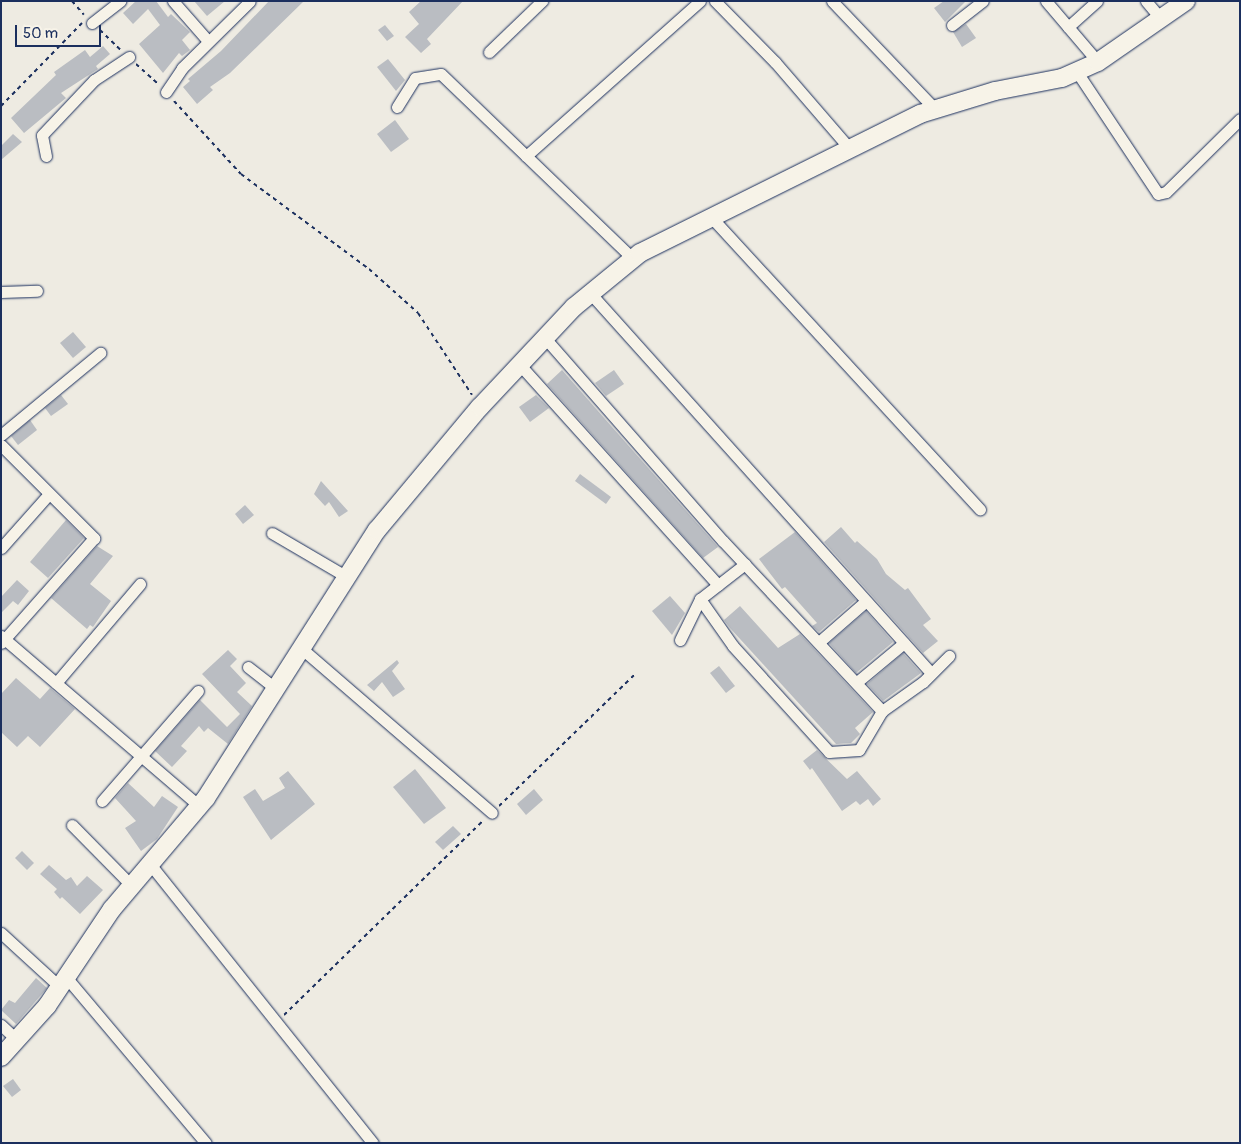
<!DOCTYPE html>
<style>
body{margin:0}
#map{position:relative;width:1241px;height:1144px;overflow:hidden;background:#eeebe2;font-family:Pangolin,sans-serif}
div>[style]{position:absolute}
.building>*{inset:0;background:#babdc2}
.path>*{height:2px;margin-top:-1px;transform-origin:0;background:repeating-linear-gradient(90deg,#1b2f5e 0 4px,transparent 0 8px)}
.roads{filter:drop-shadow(0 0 1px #1b2f5e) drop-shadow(0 0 1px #1b2f5e)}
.minor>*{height:11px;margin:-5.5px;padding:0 5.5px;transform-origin:5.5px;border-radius:5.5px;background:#f7f3e8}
.primary>*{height:18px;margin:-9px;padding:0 9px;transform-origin:9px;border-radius:9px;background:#f7f3e8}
span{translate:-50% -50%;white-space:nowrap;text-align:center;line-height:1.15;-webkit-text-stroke:5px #f7f3e8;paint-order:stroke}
.frame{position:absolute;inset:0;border:2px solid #1b2f5e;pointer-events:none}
.scale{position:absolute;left:15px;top:25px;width:86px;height:22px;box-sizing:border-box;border:2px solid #1b2f5e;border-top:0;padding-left:6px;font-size:15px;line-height:18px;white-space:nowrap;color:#1b2f5e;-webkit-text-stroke:4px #f7f3e8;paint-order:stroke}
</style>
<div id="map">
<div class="building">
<i style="clip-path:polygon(136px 1px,156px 1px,168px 17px,171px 14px,190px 32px,182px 40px,190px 50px,182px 56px,179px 53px,163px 73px,139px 44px,160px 25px,148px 9px,133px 24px,123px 13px)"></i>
<i style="clip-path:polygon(194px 1px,225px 1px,207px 16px)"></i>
<i style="clip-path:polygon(269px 1px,304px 1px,230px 73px,210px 87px,213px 90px,197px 104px,183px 87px,190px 81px,188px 79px,221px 51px)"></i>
<i style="clip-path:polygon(421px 1px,463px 1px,427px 39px,431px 44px,421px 53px,405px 37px,419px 24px,409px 12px)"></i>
<i style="clip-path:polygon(944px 1px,966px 1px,945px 22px,934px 8px)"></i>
<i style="clip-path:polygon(966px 24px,976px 38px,962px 47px,953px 32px)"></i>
<i style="clip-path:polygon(385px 25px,394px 36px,387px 41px,378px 30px)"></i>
<i style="clip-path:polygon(103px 46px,110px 54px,96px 66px,98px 69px,61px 93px,66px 98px,24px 133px,11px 118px,56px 75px,54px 72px,85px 50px,90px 57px)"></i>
<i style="clip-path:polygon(388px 59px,405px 80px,396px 91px,377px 67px)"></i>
<i style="clip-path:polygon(395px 120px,409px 139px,391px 152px,377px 134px)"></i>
<i style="clip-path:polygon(13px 134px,22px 142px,1px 160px,1px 146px)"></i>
<i style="clip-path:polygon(73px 332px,86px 347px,73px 358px,60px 343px)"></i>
<i style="clip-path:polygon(562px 370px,612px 427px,718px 547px,703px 558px,547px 384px)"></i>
<i style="clip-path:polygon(614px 370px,624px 384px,606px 396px,595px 383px)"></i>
<i style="clip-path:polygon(61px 395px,68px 404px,51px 416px,45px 408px)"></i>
<i style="clip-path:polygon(536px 395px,549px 408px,530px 422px,519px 407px)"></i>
<i style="clip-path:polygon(30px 420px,37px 430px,18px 445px,11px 436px)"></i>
<i style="clip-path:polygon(580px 474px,611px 497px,606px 504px,575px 481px)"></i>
<i style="clip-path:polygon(321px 481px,348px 511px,339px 517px,329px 502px,325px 506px,314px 494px)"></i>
<i style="clip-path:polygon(245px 505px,254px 515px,243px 524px,235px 514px)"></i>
<i style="clip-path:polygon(66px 520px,84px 538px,48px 578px,30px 562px)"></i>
<i style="clip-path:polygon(841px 527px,855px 543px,857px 541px,877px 559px,886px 574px,905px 590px,908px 588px,931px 619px,923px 625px,938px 641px,923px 653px,824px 542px)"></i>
<i style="clip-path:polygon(795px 532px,856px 600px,819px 632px,812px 626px,817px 623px,785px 587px,782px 589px,759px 559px)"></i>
<i style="clip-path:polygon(97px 546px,113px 556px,90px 584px,111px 601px,93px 627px,90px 625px,87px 629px,51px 598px)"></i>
<i style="clip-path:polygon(17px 580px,29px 591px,18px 605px,13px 601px,1px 613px,1px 597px)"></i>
<i style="clip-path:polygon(670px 596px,685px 613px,672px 635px,652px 611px)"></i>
<i style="clip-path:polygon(740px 606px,778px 648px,800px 634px,873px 712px,855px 728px,860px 734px,851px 743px,836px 744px,730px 628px,724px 620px)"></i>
<i style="clip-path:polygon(866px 611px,893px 642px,856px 673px,829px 643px)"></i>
<i style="clip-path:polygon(228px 650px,237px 659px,230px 666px,246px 683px,237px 692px,252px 706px,228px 744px,208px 728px,204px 732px,199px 726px,181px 746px,187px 751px,172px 767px,155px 751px,200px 700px,227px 727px,240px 714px,202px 674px)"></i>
<i style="clip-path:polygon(903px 653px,921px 673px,883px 701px,867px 684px)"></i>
<i style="clip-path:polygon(397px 660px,399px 663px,392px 671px,405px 689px,393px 697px,382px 682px,374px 691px,367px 685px)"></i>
<i style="clip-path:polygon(719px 666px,735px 686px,726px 693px,710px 673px)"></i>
<i style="clip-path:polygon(16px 678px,40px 699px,50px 688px,75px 709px,40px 747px,28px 736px,17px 747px,1px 732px,1px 694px)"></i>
<i style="clip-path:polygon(817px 750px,847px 779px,857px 771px,881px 799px,873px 806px,868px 799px,860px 805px,856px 801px,842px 811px,812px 768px,810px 770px,803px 761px)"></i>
<i style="clip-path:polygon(415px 769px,446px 808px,424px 824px,393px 787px)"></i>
<i style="clip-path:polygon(288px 771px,315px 804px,271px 840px,243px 797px,255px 789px,263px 801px,285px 788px,279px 778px)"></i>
<i style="clip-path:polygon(128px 783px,154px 807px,162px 796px,178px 807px,157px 839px,141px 851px,125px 828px,136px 821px,115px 798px)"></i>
<i style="clip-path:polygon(534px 789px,543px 800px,526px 815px,517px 804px)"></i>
<i style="clip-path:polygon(453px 826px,461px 834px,443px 850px,435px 842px)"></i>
<i style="clip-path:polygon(22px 851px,34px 863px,27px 870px,15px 858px)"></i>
<i style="clip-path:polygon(49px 865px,66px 880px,71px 877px,77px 886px,87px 876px,103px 890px,80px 914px,62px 897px,60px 899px,54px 892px,57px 889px,40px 874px)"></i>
<i style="clip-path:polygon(36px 978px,47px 988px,16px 1024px,1px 1010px,9px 1000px,15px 1003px)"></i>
<i style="clip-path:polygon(13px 1079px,21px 1090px,12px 1097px,3px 1086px)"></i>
</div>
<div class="path">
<i style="left:72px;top:1px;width:18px;rotate:49deg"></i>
<i style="left:100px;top:30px;width:28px;rotate:44deg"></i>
<i style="left:136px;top:64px;width:31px;rotate:42deg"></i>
<i style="left:174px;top:101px;width:99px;rotate:47.5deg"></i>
<i style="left:241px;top:174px;width:159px;rotate:36.6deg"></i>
<i style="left:369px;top:269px;width:66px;rotate:41.9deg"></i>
<i style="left:418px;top:313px;width:98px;rotate:56.6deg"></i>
<i style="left:1px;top:106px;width:116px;rotate:-45.7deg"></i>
<i style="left:499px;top:806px;width:190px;rotate:-44.1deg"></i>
<i style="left:284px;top:1015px;width:278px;rotate:-44.3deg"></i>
</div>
<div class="roads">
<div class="minor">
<i style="left:173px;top:1px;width:53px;rotate:48.8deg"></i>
<i style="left:715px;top:1px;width:86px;rotate:45.5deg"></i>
<i style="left:775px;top:62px;width:116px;rotate:49.2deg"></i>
<i style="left:832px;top:1px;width:149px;rotate:46.4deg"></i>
<i style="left:1046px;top:1px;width:80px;rotate:49.6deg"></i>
<i style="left:1146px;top:1px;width:25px;rotate:50deg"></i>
<i style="left:92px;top:23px;width:36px;rotate:-38deg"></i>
<i style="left:952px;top:25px;width:39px;rotate:-38deg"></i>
<i style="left:1068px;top:27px;width:39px;rotate:-42deg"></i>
<i style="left:489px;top:52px;width:74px;rotate:-43.9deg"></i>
<i style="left:1077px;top:72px;width:146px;rotate:56.4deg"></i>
<i style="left:1158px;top:194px;width:8px;rotate:-14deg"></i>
<i style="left:1166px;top:192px;width:104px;rotate:-44.6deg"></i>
<i style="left:166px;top:92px;width:29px;rotate:-56deg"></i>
<i style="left:182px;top:68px;width:95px;rotate:-44.6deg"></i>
<i style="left:397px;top:107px;width:34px;rotate:-58deg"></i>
<i style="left:415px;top:78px;width:26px;rotate:-9deg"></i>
<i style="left:441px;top:74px;width:267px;rotate:43.9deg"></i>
<i style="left:46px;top:156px;width:21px;rotate:-101deg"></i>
<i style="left:42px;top:135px;width:76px;rotate:-46.6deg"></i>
<i style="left:94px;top:80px;width:42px;rotate:-33.3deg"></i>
<i style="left:526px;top:156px;width:233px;rotate:-41.7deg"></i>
<i style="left:712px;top:218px;width:396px;rotate:47.4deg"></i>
<i style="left:1px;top:292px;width:36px;rotate:-2deg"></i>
<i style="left:591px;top:294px;width:509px;rotate:48.1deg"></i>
<i style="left:545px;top:338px;width:270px;rotate:48.8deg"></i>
<i style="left:723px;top:541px;width:233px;rotate:46.9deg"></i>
<i style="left:520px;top:365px;width:296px;rotate:48deg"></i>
<i style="left:1px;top:435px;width:129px;rotate:-39.6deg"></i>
<i style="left:1px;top:445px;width:132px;rotate:45deg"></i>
<i style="left:94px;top:538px;width:140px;rotate:131.5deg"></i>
<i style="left:272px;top:533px;width:87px;rotate:30.4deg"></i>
<i style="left:1px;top:548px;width:71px;rotate:-48.4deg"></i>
<i style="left:700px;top:599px;width:57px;rotate:54.9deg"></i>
<i style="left:733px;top:646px;width:143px;rotate:47.8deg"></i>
<i style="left:829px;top:752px;width:30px;rotate:-4deg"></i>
<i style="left:859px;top:750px;width:45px;rotate:-59.5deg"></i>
<i style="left:882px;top:711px;width:50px;rotate:-35.3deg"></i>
<i style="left:923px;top:682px;width:37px;rotate:-45deg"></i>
<i style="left:1px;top:636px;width:261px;rotate:40.6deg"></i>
<i style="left:680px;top:640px;width:46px;rotate:-64deg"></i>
<i style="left:700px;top:599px;width:57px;rotate:-37.9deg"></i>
<i style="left:819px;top:642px;width:62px;rotate:-41.1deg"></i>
<i style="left:301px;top:648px;width:252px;rotate:40.8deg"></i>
<i style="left:248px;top:667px;width:36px;rotate:38deg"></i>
<i style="left:857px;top:682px;width:61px;rotate:-39.7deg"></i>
<i style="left:56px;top:683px;width:130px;rotate:-49.7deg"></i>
<i style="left:102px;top:801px;width:146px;rotate:-48.9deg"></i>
<i style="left:72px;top:825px;width:86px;rotate:45.5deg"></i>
<i style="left:150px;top:864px;width:357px;rotate:51.4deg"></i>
<i style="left:1px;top:933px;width:80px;rotate:42.5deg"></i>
<i style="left:66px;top:977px;width:217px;rotate:49.9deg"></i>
<i style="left:1px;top:1025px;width:22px;rotate:43deg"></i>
</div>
<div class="primary">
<i style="left:1px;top:1057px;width:69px;rotate:-48deg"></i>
<i style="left:47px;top:1006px;width:117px;rotate:-56.2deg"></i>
<i style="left:112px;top:909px;width:145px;rotate:-49.7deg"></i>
<i style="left:206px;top:798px;width:318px;rotate:-57.5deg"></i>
<i style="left:377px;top:530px;width:160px;rotate:-50.1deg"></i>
<i style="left:480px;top:407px;width:137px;rotate:-46.8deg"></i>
<i style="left:574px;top:307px;width:85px;rotate:-39.3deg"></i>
<i style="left:640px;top:253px;width:313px;rotate:-26.4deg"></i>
<i style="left:920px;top:114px;width:78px;rotate:-17deg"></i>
<i style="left:995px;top:91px;width:68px;rotate:-11deg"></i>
<i style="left:1062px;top:78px;width:39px;rotate:-24deg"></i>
<i style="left:1098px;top:62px;width:107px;rotate:-34.7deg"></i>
</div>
</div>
<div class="frame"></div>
<div class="scale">50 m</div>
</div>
